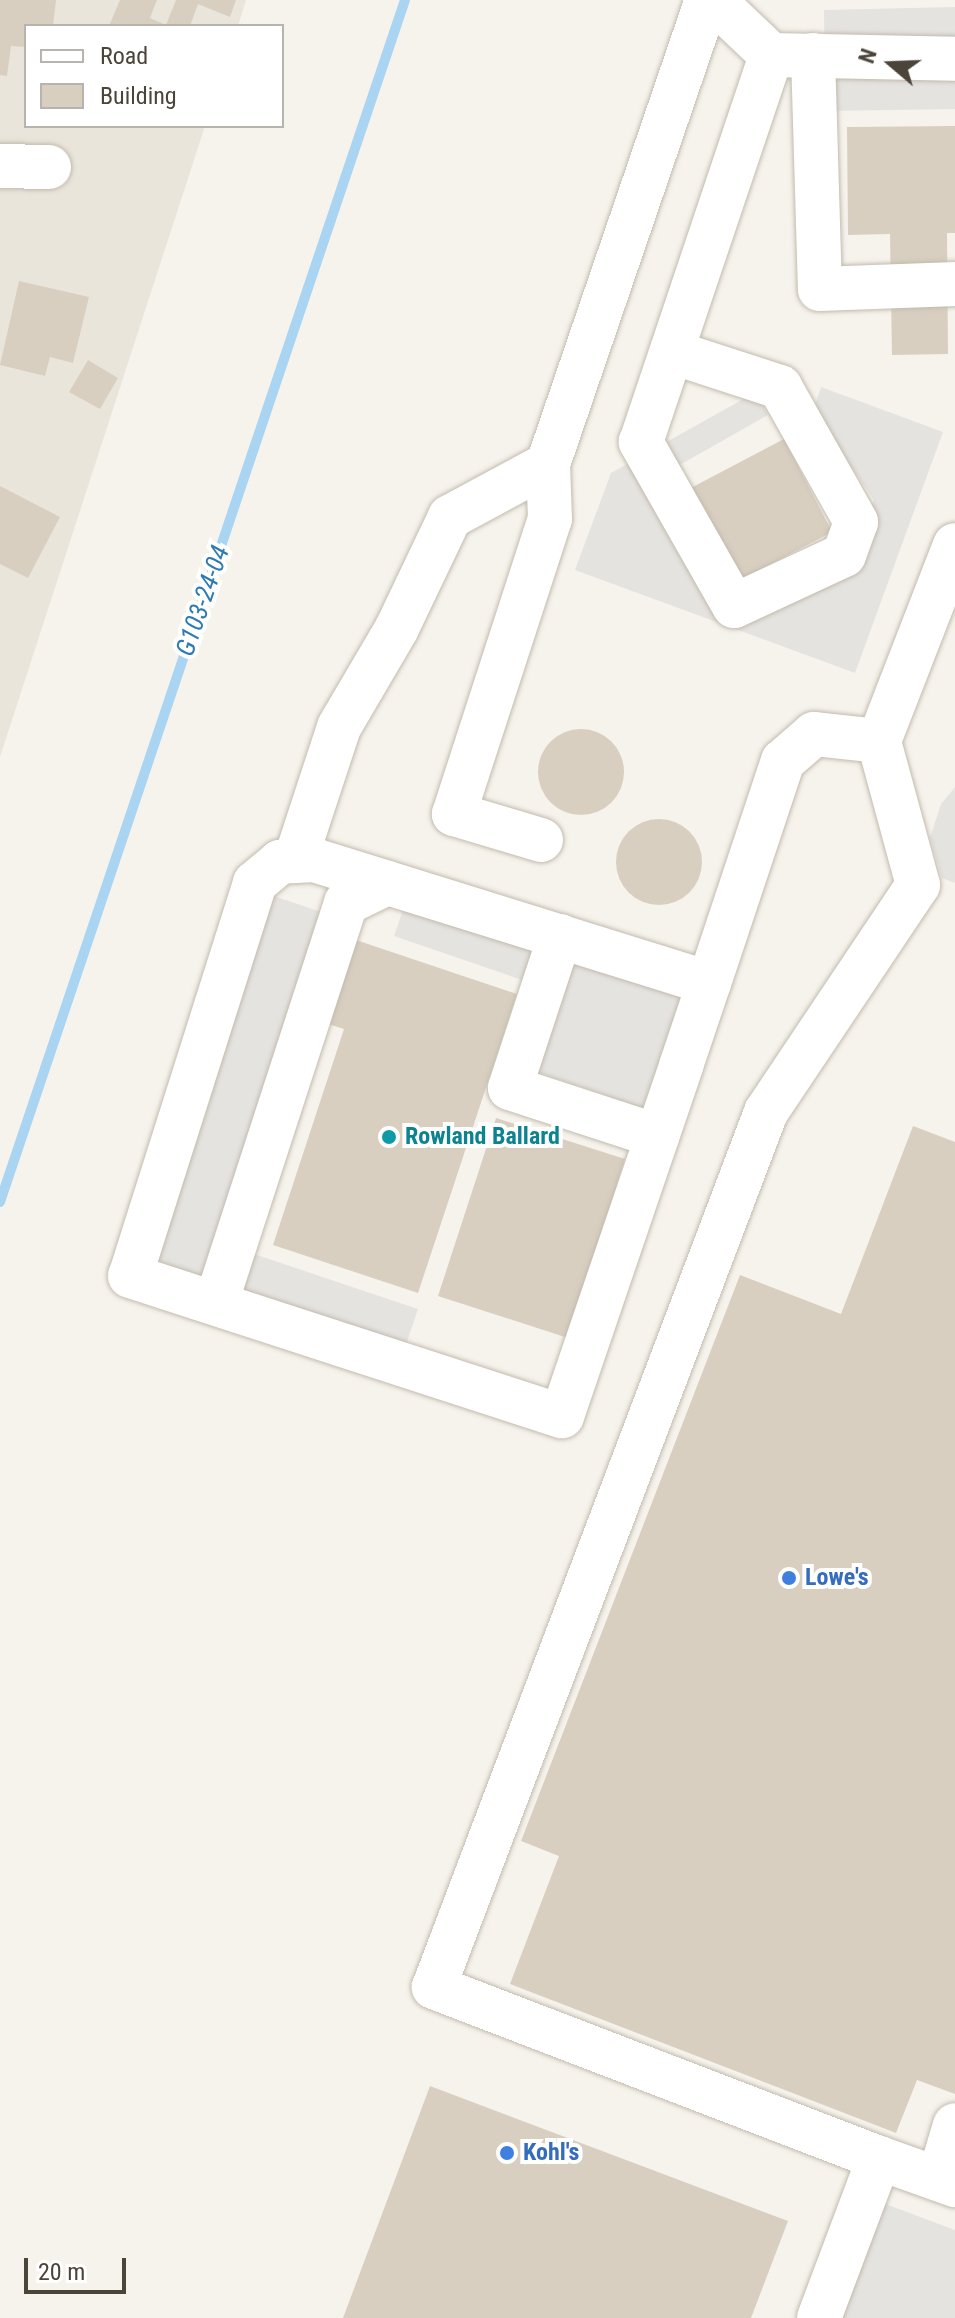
<!DOCTYPE html>
<style>
body{margin:0}
#map{position:relative;width:955px;height:2318px;overflow:hidden;background:#f6f3ec;font-family:"Roboto Condensed",sans-serif}
div>[style]{position:absolute}
.residential>*{inset:0;background:#eae5da}
.parking>*{inset:0;background:#e5e3e0}
.stream>*{height:10px;margin:-5px;padding:0 5px;transform-origin:5px;border-radius:5px;background:#a9d4f2}
.building>*{inset:0;background:#d8cfc1}
.round{border-radius:50%}
.roads{filter:drop-shadow(0 0 2px #c2bbae) drop-shadow(0 0 2px #c2bbae)}
.minor>*{height:44px;margin:-22px;padding:0 22px;transform-origin:22px;border-radius:22px;background:#fff}
.dots>*{width:22px;height:22px;translate:-50% -50%;box-sizing:border-box;border:4px solid #fff;border-radius:50%}
span{translate:-50% -50%;white-space:nowrap;text-align:center;line-height:1.15;-webkit-text-stroke:8px #fff;paint-order:stroke}
.culture-label{font-size:24px;color:#0d838f;font-weight:700}
.left{translate:0 -50%;text-align:left}
.shop-label{font-size:24px;color:#366cbe;font-weight:700}
.water-label{font-size:26px;color:#2e7ab2;font-style:italic}
.legend{position:absolute;left:24px;top:24px;width:260px;height:104px;box-sizing:border-box;background:#fff;border:2px solid #b7b4b0;margin:0;padding:10px 14px;list-style:none;font-size:24px;color:#4b4439}
.legend li{display:flex;align-items:center;gap:16px;height:40px}
.legend b{width:40px;border:2px solid #b7b4b0}
.north{position:absolute;left:851px;top:24px;width:80px;height:80px;-webkit-text-stroke:6px #fff;paint-order:stroke;rotate:289deg;font-size:22px;font-weight:700;line-height:32px;text-align:center;color:#4b4439}
.north::after{content:'';display:block;margin:auto;width:28px;height:36px;background:#4b4439;clip-path:polygon(50% 0,100% 100%,50% 72%,0 100%)}
.scale{position:absolute;left:24px;top:2258px;width:102px;height:36px;box-sizing:border-box;border:4px solid #4b4439;border-top:0;padding-left:10px;font-size:24px;line-height:28px;white-space:nowrap;color:#4b4439;-webkit-text-stroke:6px #fff;paint-order:stroke}
</style>
<div id="map">
<div class="residential">
<i style="clip-path:polygon(0 0,246px 0,238px 26px,26px 26px,26px 126px,205px 126px,0 757px)"></i>
</div>
<div class="parking">
<i style="clip-path:polygon(955px 7px,955px 109px,825px 111px,824px 10px)"></i>
<i style="clip-path:polygon(821px 387px,943px 432px,855px 673px,575px 570px,611px 473px,756px 392px,768px 415px,669px 471px,736px 591px,844px 578px,874px 500px,813px 411px)"></i>
<i style="clip-path:polygon(955px 787px,955px 883px,942px 878px,930px 838px,941px 804px)"></i>
<i style="clip-path:polygon(265px 893px,330px 915px,221px 1243px,418px 1309px,403px 1354px,141px 1267px)"></i>
<i style="clip-path:polygon(405px 904px,681px 998px,643px 1108px,531px 1070px,557px 992px,394px 936px)"></i>
<i style="clip-path:polygon(883px 2203px,955px 2230px,955px 2318px,839px 2318px)"></i>
</div>
<div class="stream">
<i style="left:0;top:1202px;width:1268px;rotate:-71.38deg"></i>
</div>
<div class="building">
<i style="clip-path:polygon(0 0,56px 0,53px 26px,26px 26px,26px 47px,11px 46px,7px 76px,0 75px)"></i>
<i style="clip-path:polygon(120px 0,157px 0,150px 18px,166px 25px,176px 0,236px 0,230px 17px,198px 4px,190px 26px,109px 26px)"></i>
<i style="clip-path:polygon(955px 126px,955px 233px,947px 233px,948px 354px,892px 355px,890px 234px,848px 235px,847px 127px)"></i>
<i style="clip-path:polygon(19px 281px,89px 297px,73px 363px,50px 357px,45px 376px,0 365px)"></i>
<i style="clip-path:polygon(88px 360px,118px 378px,100px 409px,69px 392px)"></i>
<i style="clip-path:polygon(784px 439px,832px 532px,736px 582px,687px 490px)"></i>
<i style="clip-path:polygon(0 486px,60px 517px,28px 578px,0 564px)"></i>
<i class="round" style="left:538px;top:729px;width:86px;height:86px"></i>
<i class="round" style="left:616px;top:819px;width:86px;height:86px"></i>
<i style="clip-path:polygon(347px 937px,517px 994px,418px 1293px,273px 1245px,344px 1029px,319px 1021px)"></i>
<i style="clip-path:polygon(496px 1118px,625px 1159px,568px 1338px,438px 1296px)"></i>
<i style="clip-path:polygon(913px 1126px,955px 1142px,955px 2094px,917px 2080px,896px 2133px,510px 1984px,559px 1856px,521px 1841px,740px 1275px,841px 1314px)"></i>
<i style="clip-path:polygon(430px 2086px,788px 2221px,751px 2318px,343px 2318px)"></i>
</div>
<div class="roads">
<div class="minor">
<i style="left:713px;top:0;width:80px;rotate:43.5deg"></i>
<i style="left:771px;top:55px;width:184px;rotate:1.2deg"></i>
<i style="left:813px;top:55px;width:234px;rotate:88.3deg"></i>
<i style="left:820px;top:289px;width:135px;rotate:-2.1deg"></i>
<i style="left:0;top:166px;width:49px;rotate:1.2deg"></i>
<i style="left:672px;top:352px;width:114px;rotate:18deg"></i>
<i style="left:780px;top:387px;width:155px;rotate:60.6deg"></i>
<i style="left:856px;top:522px;width:35px;rotate:110deg"></i>
<i style="left:844px;top:555px;width:121px;rotate:155.1deg"></i>
<i style="left:734px;top:606px;width:189px;rotate:-119.6deg"></i>
<i style="left:641px;top:442px;width:408px;rotate:-71.4deg"></i>
<i style="left:541px;top:840px;width:91px;rotate:-163.4deg"></i>
<i style="left:454px;top:814px;width:310px;rotate:-72deg"></i>
<i style="left:550px;top:519px;width:55px;rotate:-92.1deg"></i>
<i style="left:548px;top:464px;width:490px;rotate:-71.1deg"></i>
<i style="left:295px;top:861px;width:141px;rotate:-71.8deg"></i>
<i style="left:339px;top:727px;width:115px;rotate:-59.6deg"></i>
<i style="left:397px;top:628px;width:123px;rotate:-64.5deg"></i>
<i style="left:450px;top:517px;width:111px;rotate:-28.4deg"></i>
<i style="left:560px;top:936px;width:160px;rotate:108.2deg"></i>
<i style="left:510px;top:1088px;width:155px;rotate:18.1deg"></i>
<i style="left:709px;top:983px;width:413px;rotate:-162.7deg"></i>
<i style="left:315px;top:860px;width:35px;rotate:177deg"></i>
<i style="left:280px;top:862px;width:33px;rotate:140deg"></i>
<i style="left:255px;top:883px;width:412px;rotate:107.6deg"></i>
<i style="left:130px;top:1276px;width:454px;rotate:18deg"></i>
<i style="left:562px;top:1416px;width:370px;rotate:-71.2deg"></i>
<i style="left:681px;top:1066px;width:88px;rotate:-71.4deg"></i>
<i style="left:709px;top:983px;width:234px;rotate:-71.6deg"></i>
<i style="left:783px;top:761px;width:41px;rotate:-41.1deg"></i>
<i style="left:814px;top:734px;width:66px;rotate:6.1deg"></i>
<i style="left:216px;top:1303px;width:421px;rotate:-72deg"></i>
<i style="left:346px;top:903px;width:46px;rotate:-26deg"></i>
<i style="left:879px;top:2158px;width:477px;rotate:-159deg"></i>
<i style="left:434px;top:1987px;width:936px;rotate:-69.22deg"></i>
<i style="left:766px;top:1112px;width:273px;rotate:-56.2deg"></i>
<i style="left:918px;top:885px;width:149px;rotate:-105.2deg"></i>
<i style="left:879px;top:741px;width:210px;rotate:-68.8deg"></i>
<i style="left:939px;top:2179px;width:56px;rotate:-73.5deg"></i>
<i style="left:819px;top:2318px;width:171px;rotate:-69.4deg"></i>
<i style="left:879px;top:2158px;width:81px;rotate:19.6deg"></i>
</div>
</div>
<div class="dots">
<i style="left:389px;top:1137px;background:#0f9aa8"></i>
<i style="left:789px;top:1578px;background:#3f7fe0"></i>
<i style="left:507px;top:2153px;background:#3f7fe0"></i>
</div>
<div class="culture-label">
<span class="left" style="left:405px;top:1137px">Rowland Ballard</span>
</div>
<div class="shop-label">
<span class="left" style="left:805px;top:1578px">Lowe's</span>
<span class="left" style="left:523px;top:2153px">Kohl's</span>
</div>
<div class="water-label">
<span style="left:203px;top:601px;rotate:-71deg">G103-24-04</span>
</div>
<ul class="legend">
<li><b style="height:10px;background:#fff"></b>Road</li>
<li><b style="height:22px;background:#d8cfc1"></b>Building</li>
</ul>
<div class="north">N</div>
<div class="scale">20 m</div>
</div>
